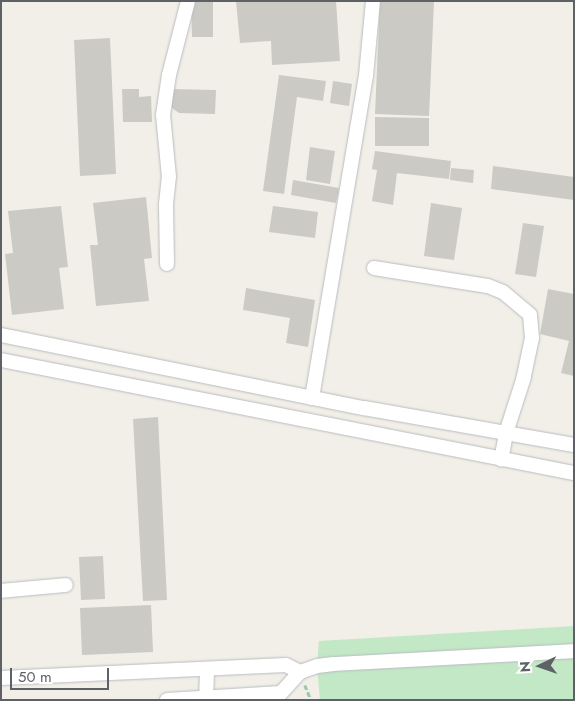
<!DOCTYPE html>
<style>
body{margin:0}
#map{position:relative;width:575px;height:701px;overflow:hidden;background:#f1efe7;font-family:Jost,sans-serif}
div>[style]{position:absolute}
.green>*{inset:0;background:#c3e8c6}
.building>*{inset:0;background:#cccac4}
.path>*{height:2.5px;margin-top:-1.25px;transform-origin:0;background:repeating-linear-gradient(90deg,#9cc9ad 0 5px,transparent 0 7.5px)}
.roads{filter:drop-shadow(0 0 1px #b9bcc0) drop-shadow(0 0 1px #b9bcc0)}
.minor>*{height:14px;margin:-7px;padding:0 7px;transform-origin:7px;border-radius:7px;background:#fff}
span{translate:-50% -50%;white-space:nowrap;text-align:center;line-height:1.15;-webkit-text-stroke:4.5px #fff;paint-order:stroke}
.frame{position:absolute;inset:0;border:2px solid #5e6267;pointer-events:none}
.north{position:absolute;left:515px;top:641px;width:50px;height:50px;-webkit-text-stroke:4px #fff;paint-order:stroke;rotate:267deg;font-size:14px;font-weight:700;line-height:20px;text-align:center;color:#5e6267}
.north::after{content:'';display:block;margin:auto;width:18px;height:22px;background:#5e6267;clip-path:polygon(50% 0,100% 100%,50% 72%,0 100%)}
.scale{position:absolute;left:10px;top:668px;width:99px;height:22px;box-sizing:border-box;border:2px solid #5e6267;border-top:0;padding-left:6px;font-size:15px;line-height:18px;white-space:nowrap;color:#5e6267;-webkit-text-stroke:4px #fff;paint-order:stroke}
</style>
<div id="map">
<div class="green">
<i style="clip-path:polygon(574px 626px,574px 700px,320px 700px,317px 666px,319px 641px)"></i>
</div>
<div class="building">
<i style="clip-path:polygon(191px 1px,213px 1px,213px 37px,192px 37px)"></i>
<i style="clip-path:polygon(236px 1px,336px 1px,340px 61px,272px 65px,271px 41px,240px 43px)"></i>
<i style="clip-path:polygon(380px 1px,434px 1px,429px 116px,375px 114px)"></i>
<i style="clip-path:polygon(110px 38px,116px 174px,80px 176px,74px 40px)"></i>
<i style="clip-path:polygon(279px 75px,326px 81px,323px 101px,297px 97px,284px 194px,263px 191px)"></i>
<i style="clip-path:polygon(333px 81px,352px 84px,349px 106px,330px 103px)"></i>
<i style="clip-path:polygon(122px 89px,139px 89px,139px 97px,151px 96px,152px 122px,123px 122px)"></i>
<i style="clip-path:polygon(172px 89px,216px 90px,215px 114px,179px 113px,172px 108px)"></i>
<i style="clip-path:polygon(375px 117px,429px 118px,429px 146px,375px 146px)"></i>
<i style="clip-path:polygon(310px 147px,335px 151px,330px 184px,306px 180px)"></i>
<i style="clip-path:polygon(375px 151px,451px 161px,449px 179px,397px 173px,393px 205px,372px 201px,377px 170px,372px 169px)"></i>
<i style="clip-path:polygon(493px 166px,574px 177px,574px 200px,491px 189px)"></i>
<i style="clip-path:polygon(451px 168px,474px 170px,473px 183px,450px 180px)"></i>
<i style="clip-path:polygon(293px 180px,339px 188px,336px 203px,291px 195px)"></i>
<i style="clip-path:polygon(146px 197px,152px 258px,144px 259px,149px 301px,96px 306px,90px 245px,98px 245px,93px 203px)"></i>
<i style="clip-path:polygon(431px 203px,462px 208px,454px 260px,424px 256px)"></i>
<i style="clip-path:polygon(61px 206px,68px 267px,59px 268px,64px 309px,12px 315px,5px 254px,13px 253px,8px 211px)"></i>
<i style="clip-path:polygon(273px 206px,318px 212px,315px 238px,269px 232px)"></i>
<i style="clip-path:polygon(523px 223px,544px 226px,536px 277px,515px 274px)"></i>
<i style="clip-path:polygon(246px 288px,315px 300px,308px 347px,286px 343px,290px 318px,243px 310px)"></i>
<i style="clip-path:polygon(548px 289px,574px 294px,574px 376px,561px 373px,569px 341px,540px 334px)"></i>
<i style="clip-path:polygon(158px 417px,167px 600px,143px 601px,133px 419px)"></i>
<i style="clip-path:polygon(103px 556px,105px 599px,81px 600px,79px 557px)"></i>
<i style="clip-path:polygon(151px 605px,153px 652px,82px 655px,80px 608px)"></i>
</div>
<div class="path">
<i style="left:305px;top:685px;width:16px;rotate:68deg"></i>
</div>
<div class="roads">
<div class="minor">
<i style="left:167px;top:264px;width:60px;rotate:-91deg"></i>
<i style="left:166px;top:204px;width:27px;rotate:-84deg"></i>
<i style="left:169px;top:177px;width:62px;rotate:-95.5deg"></i>
<i style="left:163px;top:115px;width:40px;rotate:-81.5deg"></i>
<i style="left:169px;top:75px;width:76px;rotate:-75.6deg"></i>
<i style="left:374px;top:268px;width:115px;rotate:9deg"></i>
<i style="left:488px;top:286px;width:16px;rotate:22deg"></i>
<i style="left:503px;top:292px;width:35px;rotate:40deg"></i>
<i style="left:530px;top:315px;width:23px;rotate:85deg"></i>
<i style="left:532px;top:338px;width:40px;rotate:102deg"></i>
<i style="left:524px;top:377px;width:59px;rotate:107.8deg"></i>
<i style="left:506px;top:433px;width:27px;rotate:100deg"></i>
<i style="left:1px;top:335px;width:370px;rotate:11.4deg"></i>
<i style="left:364px;top:408px;width:213px;rotate:10deg"></i>
<i style="left:1px;top:360px;width:584px;rotate:11.16deg"></i>
<i style="left:312px;top:398px;width:326px;rotate:-80.5deg"></i>
<i style="left:366px;top:76px;width:75px;rotate:-84.7deg"></i>
<i style="left:1px;top:591px;width:65px;rotate:-5.3deg"></i>
<i style="left:1px;top:678px;width:285px;rotate:-2.6deg"></i>
<i style="left:286px;top:665px;width:16px;rotate:27deg"></i>
<i style="left:167px;top:700px;width:114px;rotate:-3.5deg"></i>
<i style="left:281px;top:693px;width:28px;rotate:-48deg"></i>
<i style="left:300px;top:672px;width:18px;rotate:-19deg"></i>
<i style="left:317px;top:666px;width:17px;rotate:-7deg"></i>
<i style="left:334px;top:664px;width:240px;rotate:-3.1deg"></i>
<i style="left:206px;top:700px;width:30px;rotate:-88deg"></i>
</div>
</div>
<div class="frame"></div>
<div class="north">N</div>
<div class="scale">50 m</div>
</div>
